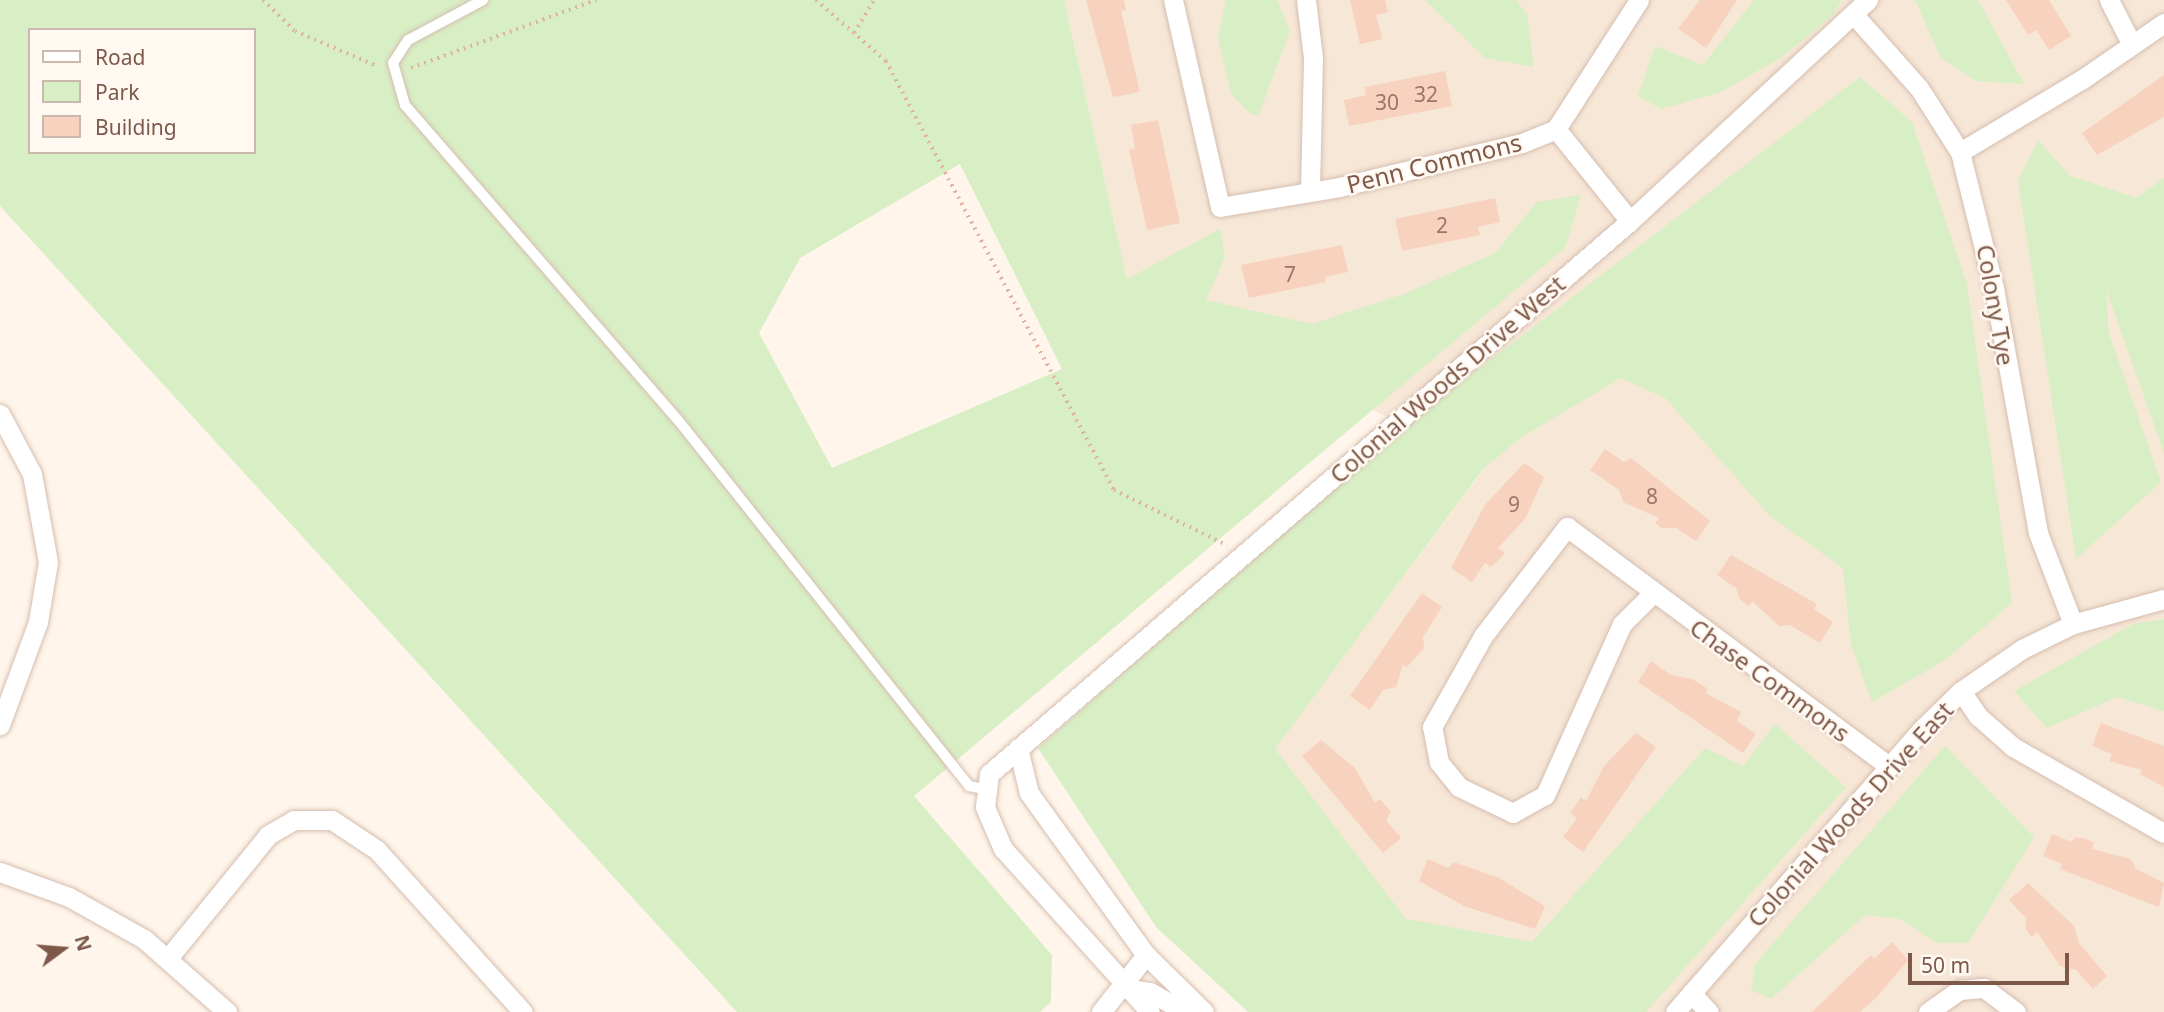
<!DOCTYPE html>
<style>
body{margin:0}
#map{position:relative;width:2164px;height:1012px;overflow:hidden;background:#fff5ea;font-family:"Noto Sans",sans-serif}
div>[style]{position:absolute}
.residential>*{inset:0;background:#f7e7d7}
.green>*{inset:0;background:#d8efc5}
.building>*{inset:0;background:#f7d2be}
.path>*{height:3.5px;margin-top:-1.75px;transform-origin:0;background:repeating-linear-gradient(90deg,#deb4a0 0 2px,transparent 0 7px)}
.roads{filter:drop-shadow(0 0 2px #d5beb0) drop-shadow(0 0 2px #d5beb0)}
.service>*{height:10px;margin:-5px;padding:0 5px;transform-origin:5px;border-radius:5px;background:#fff}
.minor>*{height:19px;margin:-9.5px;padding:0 9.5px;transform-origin:9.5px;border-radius:9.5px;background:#fff}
span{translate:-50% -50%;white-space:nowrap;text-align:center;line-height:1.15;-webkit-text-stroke:5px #fff9f2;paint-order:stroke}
.number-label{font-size:21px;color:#9c7766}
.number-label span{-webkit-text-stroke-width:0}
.street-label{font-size:24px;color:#7e5949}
.legend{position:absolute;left:28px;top:28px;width:228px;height:126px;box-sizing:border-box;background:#fff9f2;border:2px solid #cbb9ae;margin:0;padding:9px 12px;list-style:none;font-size:21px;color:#7e5949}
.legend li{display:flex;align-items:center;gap:14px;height:35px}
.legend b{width:35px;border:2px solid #cbb9ae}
.north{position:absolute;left:28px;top:914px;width:70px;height:70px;-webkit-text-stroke:5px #fff9f2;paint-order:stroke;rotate:74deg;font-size:19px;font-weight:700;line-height:28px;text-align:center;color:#7e5949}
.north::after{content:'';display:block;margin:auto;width:24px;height:32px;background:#7e5949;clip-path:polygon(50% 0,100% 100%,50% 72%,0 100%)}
.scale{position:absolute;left:1908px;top:953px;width:161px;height:32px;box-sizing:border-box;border:4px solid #7e5949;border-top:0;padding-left:9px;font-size:21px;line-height:24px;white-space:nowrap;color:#7e5949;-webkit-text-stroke:5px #fff9f2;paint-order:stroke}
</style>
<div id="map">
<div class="residential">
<i style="clip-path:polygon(1064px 0,2164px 0,2164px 1012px,1290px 1012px,1160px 902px,1484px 469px,1127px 279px)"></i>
</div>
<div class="green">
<i style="clip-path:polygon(evenodd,0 0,1064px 0,1127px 279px,1220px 229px,1225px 257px,1206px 300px,1312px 324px,1404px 294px,1495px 253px,1537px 202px,1581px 195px,1565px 248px,914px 796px,1052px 955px,1051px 1002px,1040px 1012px,737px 1012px,0 206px,0 0,30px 30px,254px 30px,254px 152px,30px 152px,30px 30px,0 0,960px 164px,1062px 369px,832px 468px,759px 333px,800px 258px,960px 164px)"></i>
<i style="clip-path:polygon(1226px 0,1277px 0,1290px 31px,1259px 114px,1252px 115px,1231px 94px,1218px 38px)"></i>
<i style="clip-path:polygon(1425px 0,1516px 0,1527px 14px,1534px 67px,1485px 58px)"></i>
<i style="clip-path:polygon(1754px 0,1842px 0,1832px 16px,1782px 57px,1721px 92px,1661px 109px,1638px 96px,1655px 46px,1703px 65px)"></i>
<i style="clip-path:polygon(1915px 0,1978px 0,2024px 84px,1976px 81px,1941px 58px)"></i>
<i style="clip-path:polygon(1860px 77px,1912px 122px,1967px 284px,2012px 603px,1945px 660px,1872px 702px,1851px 645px,1843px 568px,1770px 516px,1665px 398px,1621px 378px,1523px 436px,1484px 468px,1275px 749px,1406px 919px,1532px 942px,1705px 748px,1743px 766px,1775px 724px,1846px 787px,1646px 1012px,1248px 1012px,1156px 927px,1038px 748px,1404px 426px)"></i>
<i style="clip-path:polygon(2038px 140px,2070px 176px,2136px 198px,2164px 178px,2164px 453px,2106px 289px,2109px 334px,2161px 482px,2076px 559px,2018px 181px)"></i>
<i style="clip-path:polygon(2164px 619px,2164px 711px,2117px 697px,2047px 728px,2014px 691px,2133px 624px)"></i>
<i style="clip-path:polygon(1945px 746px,2034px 837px,1968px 943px,1937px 943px,1900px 919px,1865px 915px,1771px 999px,1751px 990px,1755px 964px)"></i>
</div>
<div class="building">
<i style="clip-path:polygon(1086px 0,1124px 0,1126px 10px,1121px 11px,1140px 92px,1113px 97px)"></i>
<i style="clip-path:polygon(1350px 0,1385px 0,1388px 12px,1376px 15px,1382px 39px,1360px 44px)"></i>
<i style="clip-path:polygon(1700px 0,1737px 0,1706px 48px,1678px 29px)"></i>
<i style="clip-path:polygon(2006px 0,2049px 0,2071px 36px,2049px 50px,2036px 30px,2028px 35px)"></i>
<i style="clip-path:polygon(1445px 71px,1452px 106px,1349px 126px,1344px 100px,1366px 95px,1365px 87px)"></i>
<i style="clip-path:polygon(2164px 75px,2164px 117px,2097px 155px,2082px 133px)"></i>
<i style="clip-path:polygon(1158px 120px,1180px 223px,1147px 230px,1129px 150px,1135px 148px,1131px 125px)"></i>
<i style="clip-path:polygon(1495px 198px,1500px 222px,1478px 227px,1480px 235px,1402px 251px,1395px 219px)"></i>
<i style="clip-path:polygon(1342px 245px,1348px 272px,1325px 277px,1326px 282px,1249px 298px,1241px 265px)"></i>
<i style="clip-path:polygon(1605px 449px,1624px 462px,1631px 458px,1710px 521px,1696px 541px,1676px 528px,1662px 528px,1655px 523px,1659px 518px,1623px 502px,1619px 490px,1590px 470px)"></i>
<i style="clip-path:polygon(1524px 463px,1544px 477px,1525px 519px,1498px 548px,1505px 553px,1491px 567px,1485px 563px,1472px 582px,1451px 568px,1485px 505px)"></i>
<i style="clip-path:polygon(1731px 555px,1817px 604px,1814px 609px,1833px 622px,1820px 643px,1790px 625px,1779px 626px,1752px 601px,1749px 606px,1740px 600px,1736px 588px,1717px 575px)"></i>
<i style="clip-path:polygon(1422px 593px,1442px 607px,1423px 637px,1424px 648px,1407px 667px,1403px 665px,1396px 687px,1383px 690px,1370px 710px,1350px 696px)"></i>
<i style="clip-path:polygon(1651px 661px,1671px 675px,1692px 679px,1708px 689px,1705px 693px,1741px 712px,1737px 721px,1756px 734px,1743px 753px,1638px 682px)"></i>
<i style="clip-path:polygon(2101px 723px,2164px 746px,2164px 787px,2140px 774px,2142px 770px,2109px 761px,2112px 754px,2092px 746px)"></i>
<i style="clip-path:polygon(1636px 733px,1656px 747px,1583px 852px,1563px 837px,1577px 818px,1570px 813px,1581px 797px,1586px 801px,1604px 766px)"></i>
<i style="clip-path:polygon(1321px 740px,1355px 768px,1375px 803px,1380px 799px,1391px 812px,1386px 820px,1401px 838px,1383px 853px,1302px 756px)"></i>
<i style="clip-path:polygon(2052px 834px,2072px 842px,2075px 837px,2086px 839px,2094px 843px,2092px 849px,2131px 859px,2136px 869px,2164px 883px,2159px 907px,2060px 869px,2062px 864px,2043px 856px)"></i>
<i style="clip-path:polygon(1428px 859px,1448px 868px,1454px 862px,1499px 878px,1545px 906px,1535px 929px,1464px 906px,1419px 881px)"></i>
<i style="clip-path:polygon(2028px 883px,2074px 926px,2079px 943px,2107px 976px,2093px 989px,2076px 970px,2060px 966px,2037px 932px,2032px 937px,2026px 930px,2026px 918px,2009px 900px)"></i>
<i style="clip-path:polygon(1892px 942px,1908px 960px,1877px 997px,1860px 1012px,1812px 1012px,1871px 955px,1874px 959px)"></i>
</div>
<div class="path">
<i style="left:263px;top:0;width:45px;rotate:44.1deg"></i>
<i style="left:295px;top:31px;width:89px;rotate:23.1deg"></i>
<i style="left:816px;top:0;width:93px;rotate:41.1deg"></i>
<i style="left:886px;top:61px;width:486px;rotate:62deg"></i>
<i style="left:1114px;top:490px;width:126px;rotate:26deg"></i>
<i style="left:854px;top:33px;width:39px;rotate:-59deg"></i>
<i style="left:411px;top:68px;width:197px;rotate:-20.2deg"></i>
</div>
<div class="roads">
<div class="service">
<i style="left:483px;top:0;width:85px;rotate:151.9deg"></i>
<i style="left:408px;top:40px;width:27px;rotate:123deg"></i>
<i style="left:393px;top:63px;width:44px;rotate:74.1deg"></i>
<i style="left:405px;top:105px;width:417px;rotate:49.1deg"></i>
<i style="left:678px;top:420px;width:468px;rotate:51.5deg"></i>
<i style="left:969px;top:786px;width:15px;rotate:11deg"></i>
</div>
<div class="minor">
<i style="left:1173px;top:0;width:212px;rotate:77.2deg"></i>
<i style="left:1220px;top:207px;width:121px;rotate:-9.5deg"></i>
<i style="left:1339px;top:187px;width:188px;rotate:-13.5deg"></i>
<i style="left:1522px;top:143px;width:37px;rotate:-22deg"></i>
<i style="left:1306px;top:0;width:58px;rotate:83.1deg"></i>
<i style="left:1313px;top:58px;width:131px;rotate:91.3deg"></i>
<i style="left:2109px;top:0;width:48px;rotate:62.9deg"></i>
<i style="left:1855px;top:16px;width:96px;rotate:48.4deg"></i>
<i style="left:1919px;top:88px;width:76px;rotate:57.4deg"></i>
<i style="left:1960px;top:152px;width:140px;rotate:76deg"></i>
<i style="left:1994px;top:288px;width:249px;rotate:79.8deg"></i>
<i style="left:2038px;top:533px;width:97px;rotate:69deg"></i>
<i style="left:1556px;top:129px;width:153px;rotate:-57.2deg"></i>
<i style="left:1556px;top:129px;width:118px;rotate:51.2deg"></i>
<i style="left:1960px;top:152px;width:141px;rotate:-30.8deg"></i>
<i style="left:2081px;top:80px;width:101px;rotate:-34.5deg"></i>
<i style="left:0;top:414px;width:68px;rotate:61.9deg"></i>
<i style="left:32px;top:474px;width:89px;rotate:79.7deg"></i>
<i style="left:48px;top:562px;width:61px;rotate:99.5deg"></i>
<i style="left:38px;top:622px;width:110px;rotate:110.3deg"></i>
<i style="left:1651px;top:595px;width:41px;rotate:135deg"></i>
<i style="left:1622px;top:624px;width:188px;rotate:114.2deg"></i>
<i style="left:1545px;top:795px;width:37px;rotate:151deg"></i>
<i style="left:1513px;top:813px;width:60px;rotate:-154.3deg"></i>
<i style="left:1459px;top:787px;width:32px;rotate:-129deg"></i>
<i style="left:1439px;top:762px;width:36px;rotate:-101deg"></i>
<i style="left:1432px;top:727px;width:104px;rotate:-60.7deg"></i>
<i style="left:1483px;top:636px;width:138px;rotate:-52.4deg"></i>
<i style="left:1567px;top:527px;width:401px;rotate:36.6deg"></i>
<i style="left:1961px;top:691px;width:30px;rotate:56deg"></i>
<i style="left:1978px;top:716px;width:47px;rotate:41.5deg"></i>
<i style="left:2013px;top:747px;width:174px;rotate:29.7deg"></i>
<i style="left:1018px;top:748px;width:46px;rotate:76.3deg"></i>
<i style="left:1029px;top:793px;width:200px;rotate:54.2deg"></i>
<i style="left:1146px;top:955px;width:81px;rotate:44.5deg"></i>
<i style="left:0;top:872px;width:73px;rotate:19.9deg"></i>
<i style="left:69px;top:897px;width:86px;rotate:29.2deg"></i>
<i style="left:144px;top:939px;width:111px;rotate:41.3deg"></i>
<i style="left:169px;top:957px;width:157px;rotate:-50.9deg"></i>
<i style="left:268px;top:835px;width:30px;rotate:-30deg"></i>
<i style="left:294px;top:820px;width:38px"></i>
<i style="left:332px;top:820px;width:54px;rotate:33.7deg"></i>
<i style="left:377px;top:850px;width:218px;rotate:48deg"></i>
<i style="left:1124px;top:988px;width:26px;rotate:9deg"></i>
<i style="left:1150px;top:992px;width:41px;rotate:29.1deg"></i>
<i style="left:1691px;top:993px;width:26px;rotate:47deg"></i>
<i style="left:1101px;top:1012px;width:73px;rotate:-51.7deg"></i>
<i style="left:1150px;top:1012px;width:219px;rotate:-132deg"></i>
<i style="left:1003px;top:849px;width:46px;rotate:-113.2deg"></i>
<i style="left:985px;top:807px;width:33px;rotate:-83deg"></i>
<i style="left:989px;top:774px;width:847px;rotate:-40.78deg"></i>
<i style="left:1630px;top:221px;width:325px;rotate:-42.9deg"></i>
<i style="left:1675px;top:1012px;width:374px;rotate:-48.9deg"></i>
<i style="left:1921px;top:730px;width:56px;rotate:-44.3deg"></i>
<i style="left:1961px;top:691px;width:74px;rotate:-34.5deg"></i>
<i style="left:2022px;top:649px;width:57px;rotate:-26.1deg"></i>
<i style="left:2073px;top:624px;width:94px;rotate:-15.4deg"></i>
<i style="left:1928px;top:1012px;width:39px;rotate:-35deg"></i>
<i style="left:1960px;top:990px;width:24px;rotate:-5deg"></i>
<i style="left:1984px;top:988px;width:40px;rotate:37deg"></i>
</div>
</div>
<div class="number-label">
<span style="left:1426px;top:94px">32</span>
<span style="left:1387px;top:102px">30</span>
<span style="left:1442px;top:225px">2</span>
<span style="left:1290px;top:274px">7</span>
<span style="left:1652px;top:496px">8</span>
<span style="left:1514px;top:504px">9</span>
</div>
<div class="street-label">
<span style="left:1434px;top:163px;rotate:-14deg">Penn Commons</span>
<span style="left:1996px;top:305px;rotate:80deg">Colony Tye</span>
<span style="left:1447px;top:379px;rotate:-41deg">Colonial Woods Drive West</span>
<span style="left:1770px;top:680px;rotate:36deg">Chase Commons</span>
<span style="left:1850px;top:814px;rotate:-48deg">Colonial Woods Drive East</span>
</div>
<ul class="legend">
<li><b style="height:9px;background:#fff"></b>Road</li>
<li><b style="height:19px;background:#d8efc5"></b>Park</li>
<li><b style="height:19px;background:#f7d2be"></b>Building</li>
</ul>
<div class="north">N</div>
<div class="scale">50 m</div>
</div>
